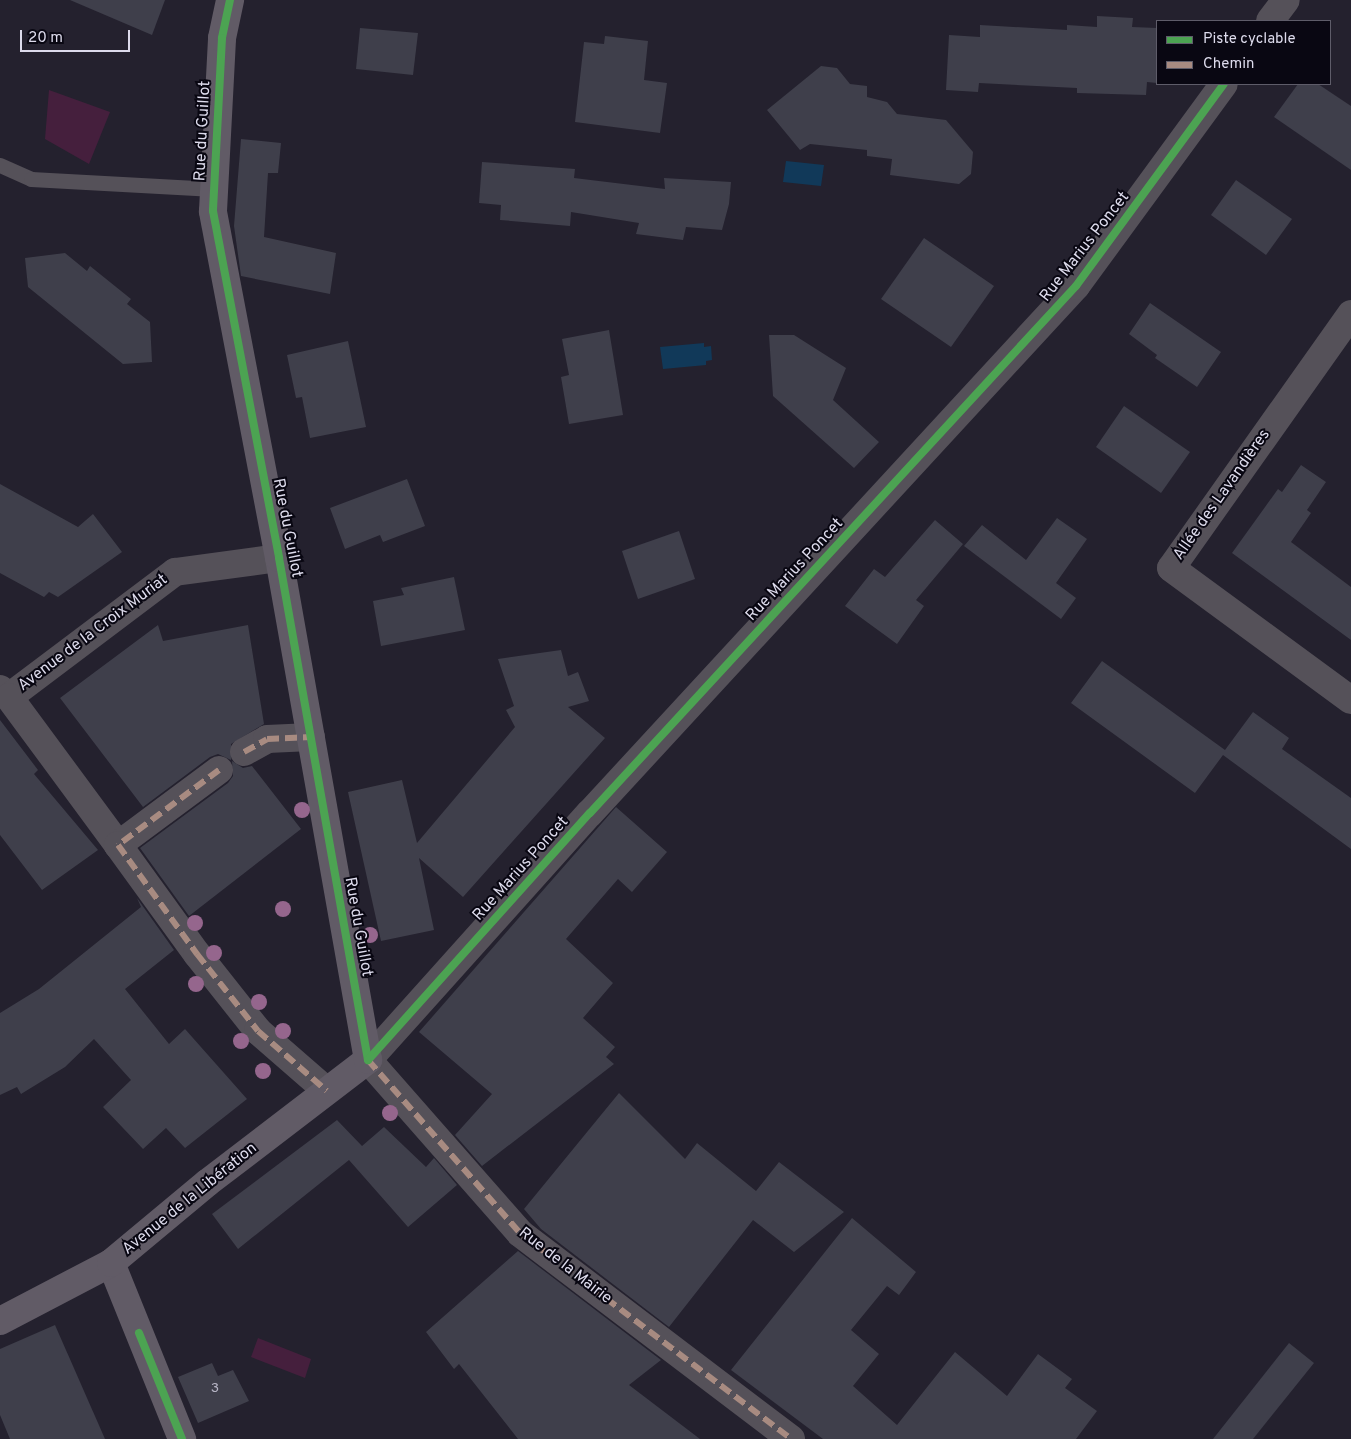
<!DOCTYPE html>
<meta charset="utf-8">
<style>
body{margin:0}
#map{position:relative;width:1351px;height:1439px;overflow:hidden;background:#24212e;font-family:Overpass,sans-serif}
div>[style]{position:absolute}
.green>*{inset:0;background:#451f3d}
.water>*{inset:0;background:#113959}
.building>*{inset:0;background:#3f3f4b}
.lane>*{height:15px;margin:-7.5px;padding:0 7.5px;transform-origin:7.5px;border-radius:7.5px;background:#555159}
.street>*{height:28px;margin:-14px;padding:0 14px;transform-origin:14px;border-radius:14px;background:#555159}
.secondary>*{height:28px;margin:-14px;padding:0 14px;transform-origin:14px;border-radius:14px;background:#615b66}
.quiet>*{height:6px;margin-top:-3px;transform-origin:0;background:repeating-linear-gradient(90deg,#a88b81 0 12px,transparent 0 18px)}
.cycleway>*{height:8px;margin:-4px;padding:0 4px;transform-origin:4px;border-radius:4px;background:#4ca352}
.trees>*{width:16px;height:16px;margin:-8px;border-radius:50%;background:#95668d}
span{translate:-50% -50%;white-space:nowrap;text-align:center;line-height:1.15;-webkit-text-stroke:4px #090712;paint-order:stroke}
.number-label{font-size:14px;color:#b6b4c4}
.number-label span{-webkit-text-stroke-width:0}
.street-label{font-size:16px;color:#dddbec}
.legend{position:absolute;left:1156px;top:20px;width:175px;height:65px;box-sizing:border-box;background:#090712;border:1px solid #5e5c69;margin:0;padding:6px 9px;list-style:none;font-size:15px;color:#dddbec}
.legend li{display:flex;align-items:center;gap:10px;height:25px}
.legend b{width:25px;border:1px solid #5e5c69}
.scale{position:absolute;left:20px;top:30px;width:110px;height:22px;box-sizing:border-box;border:2px solid #dddbec;border-top:0;padding-left:6px;font-size:15px;line-height:18px;white-space:nowrap;color:#dddbec;-webkit-text-stroke:4px #090712;paint-order:stroke}
</style>
<div id="map">
<div class="green">
<i style="clip-path:polygon(49px 90px,110px 112px,89px 164px,45px 139px)"></i>
<i style="clip-path:polygon(258px 1338px,311px 1359px,305px 1378px,251px 1357px)"></i>
</div>
<div class="water">
<i style="clip-path:polygon(786px 161px,824px 165px,821px 186px,783px 182px)"></i>
<i style="clip-path:polygon(704px 343px,704px 347px,711px 346px,712px 360px,706px 361px,706px 365px,663px 369px,660px 347px)"></i>
</div>
<div class="building">
<i style="clip-path:polygon(70px 0,165px 0,152px 35px)"></i>
<i style="clip-path:polygon(1097px 16px,1133px 18px,1132px 27px,1157px 28px,1157px 83px,1147px 82px,1146px 95px,1077px 93px,1077px 88px,979px 83px,978px 92px,946px 90px,949px 35px,980px 37px,980px 25px,1067px 30px,1067px 25px,1097px 27px)"></i>
<i style="clip-path:polygon(360px 28px,418px 33px,413px 75px,356px 69px)"></i>
<i style="clip-path:polygon(605px 36px,648px 41px,644px 80px,667px 83px,660px 133px,575px 122px,584px 42px,604px 44px)"></i>
<i style="clip-path:polygon(821px 66px,837px 68px,850px 84px,867px 86px,867px 97px,887px 102px,897px 114px,946px 120px,973px 152px,971px 174px,959px 184px,890px 175px,892px 159px,867px 156px,867px 150px,810px 144px,800px 150px,767px 110px)"></i>
<i style="clip-path:polygon(1298px 84px,1318px 84px,1351px 106px,1351px 170px,1274px 117px)"></i>
<i style="clip-path:polygon(241px 139px,281px 143px,278px 173px,268px 173px,264px 237px,336px 253px,330px 294px,241px 276px,234px 226px)"></i>
<i style="clip-path:polygon(482px 162px,575px 169px,574px 178px,665px 189px,664px 178px,731px 182px,729px 204px,722px 230px,686px 227px,683px 240px,636px 234px,639px 223px,571px 212px,570px 226px,500px 220px,501px 205px,479px 203px)"></i>
<i style="clip-path:polygon(1236px 180px,1292px 219px,1266px 255px,1211px 215px)"></i>
<i style="clip-path:polygon(924px 238px,994px 286px,951px 347px,881px 299px)"></i>
<i style="clip-path:polygon(65px 253px,87px 271px,90px 266px,131px 299px,127px 304px,150px 322px,152px 362px,123px 364px,28px 287px,25px 258px)"></i>
<i style="clip-path:polygon(1150px 303px,1221px 352px,1197px 387px,1155px 358px,1157px 355px,1129px 334px)"></i>
<i style="clip-path:polygon(609px 330px,623px 415px,569px 424px,561px 377px,569px 375px,562px 339px)"></i>
<i style="clip-path:polygon(769px 335px,794px 335px,846px 368px,833px 400px,879px 442px,854px 468px,773px 396px)"></i>
<i style="clip-path:polygon(348px 341px,366px 427px,310px 438px,302px 397px,296px 398px,287px 355px)"></i>
<i style="clip-path:polygon(1124px 406px,1190px 452px,1161px 493px,1096px 447px)"></i>
<i style="clip-path:polygon(1301px 465px,1326px 482px,1307px 510px,1311px 513px,1291px 542px,1351px 587px,1351px 640px,1232px 553px,1278px 489px,1282px 492px)"></i>
<i style="clip-path:polygon(407px 479px,425px 526px,383px 542px,380px 535px,345px 549px,330px 508px)"></i>
<i style="clip-path:polygon(0 484px,78px 527px,93px 514px,122px 552px,58px 597px,49px 592px,44px 597px,0 573px)"></i>
<i style="clip-path:polygon(1057px 518px,1087px 539px,1056px 583px,1076px 598px,1061px 619px,964px 546px,982px 525px,1026px 560px)"></i>
<i style="clip-path:polygon(935px 520px,963px 544px,916px 600px,924px 606px,897px 644px,845px 606px,874px 569px,885px 577px)"></i>
<i style="clip-path:polygon(679px 531px,695px 579px,638px 599px,622px 551px)"></i>
<i style="clip-path:polygon(454px 577px,465px 630px,381px 646px,373px 601px,404px 595px,401px 588px)"></i>
<i style="clip-path:polygon(158px 625px,163px 641px,248px 625px,264px 724px,231px 744px,231px 760px,218px 754px,210px 757px,143px 807px,60px 698px)"></i>
<i style="clip-path:polygon(561px 650px,568px 676px,578px 672px,589px 701px,568px 707px,605px 738px,463px 897px,419px 858px,434px 930px,381px 941px,348px 792px,402px 780px,417px 843px,515px 727px,506px 710px,514px 706px,498px 659px)"></i>
<i style="clip-path:polygon(1102px 661px,1225px 750px,1253px 712px,1289px 738px,1282px 749px,1351px 798px,1351px 849px,1223px 755px,1195px 793px,1071px 703px)"></i>
<i style="clip-path:polygon(0 720px,38px 770px,34px 774px,98px 850px,42px 890px,0 835px)"></i>
<i style="clip-path:polygon(232px 761px,243px 768px,252px 766px,301px 829px,189px 916px,140px 848px,228px 783px,233px 776px)"></i>
<i style="clip-path:polygon(616px 807px,667px 852px,632px 892px,618px 879px,566px 939px,613px 983px,583px 1018px,615px 1047px,606px 1057px,614px 1064px,482px 1166px,455px 1135px,492px 1094px,419px 1032px)"></i>
<i style="clip-path:polygon(137px 898px,174px 950px,125px 989px,169px 1044px,185px 1029px,247px 1099px,185px 1148px,166px 1128px,143px 1149px,103px 1107px,131px 1080px,94px 1039px,65px 1067px,21px 1094px,17px 1087px,0 1095px,0 1013px,39px 989px,141px 907px)"></i>
<i style="clip-path:polygon(619px 1093px,685px 1159px,697px 1143px,756px 1191px,779px 1162px,844px 1212px,794px 1252px,753px 1220px,669px 1327px,541px 1229px,524px 1209px)"></i>
<i style="clip-path:polygon(337px 1120px,362px 1146px,384px 1127px,426px 1167px,434px 1158px,457px 1185px,408px 1227px,349px 1160px,238px 1249px,212px 1214px)"></i>
<i style="clip-path:polygon(852px 1218px,916px 1272px,899px 1295px,887px 1286px,851px 1330px,879px 1354px,853px 1386px,897px 1425px,955px 1352px,1007px 1396px,1038px 1354px,1072px 1379px,1065px 1388px,1097px 1411px,1076px 1439px,823px 1439px,731px 1370px)"></i>
<i style="clip-path:polygon(518px 1251px,661px 1360px,629px 1385px,700px 1439px,518px 1439px,459px 1364px,454px 1369px,426px 1332px)"></i>
<i style="clip-path:polygon(55px 1325px,105px 1439px,10px 1439px,0 1415px,0 1349px)"></i>
<i style="clip-path:polygon(1289px 1343px,1314px 1363px,1253px 1439px,1213px 1439px)"></i>
<i style="clip-path:polygon(212px 1363px,218px 1376px,233px 1370px,249px 1401px,198px 1423px,178px 1377px)"></i>
</div>
<div class="lane">
<i style="left:0;top:165px;width:34px;rotate:24deg"></i>
<i style="left:31px;top:179px;width:183px;rotate:3.1deg"></i>
</div>
<div class="street">
<i style="left:1270px;top:21px;width:26px;rotate:-53deg"></i>
<i style="left:1351px;top:314px;width:311px;rotate:125.3deg"></i>
<i style="left:1171px;top:568px;width:223px;rotate:36.3deg"></i>
<i style="left:0;top:689px;width:12px;rotate:42deg"></i>
<i style="left:9px;top:697px;width:208px;rotate:-37deg"></i>
<i style="left:175px;top:572px;width:105px;rotate:-7.7deg"></i>
<i style="left:9px;top:697px;width:184px;rotate:53.6deg"></i>
<i style="left:244px;top:752px;width:26px;rotate:-29deg"></i>
<i style="left:267px;top:739px;width:44px;rotate:-2.6deg"></i>
<i style="left:219px;top:770px;width:126px;rotate:143.4deg"></i>
<i style="left:118px;top:845px;width:135px;rotate:54.1deg"></i>
<i style="left:197px;top:954px;width:98px;rotate:51.6deg"></i>
<i style="left:258px;top:1031px;width:91px;rotate:41deg"></i>
<i style="left:791px;top:1439px;width:340px;rotate:-142.8deg"></i>
<i style="left:520px;top:1233px;width:230px;rotate:-131.3deg"></i>
<i style="left:368px;top:1060px;width:332px;rotate:-48.1deg"></i>
<i style="left:590px;top:813px;width:717px;rotate:-47.32deg"></i>
<i style="left:1076px;top:286px;width:250px;rotate:-53.8deg"></i>
</div>
<div class="secondary">
<i style="left:111px;top:1263px;width:190px;rotate:68deg"></i>
<i style="left:0;top:1321px;width:125px;rotate:-27.6deg"></i>
<i style="left:111px;top:1263px;width:125px;rotate:-39.8deg"></i>
<i style="left:207px;top:1183px;width:203px;rotate:-37.4deg"></i>
<i style="left:368px;top:1060px;width:510px;rotate:-100.05deg"></i>
<i style="left:279px;top:558px;width:353px;rotate:-100.8deg"></i>
<i style="left:213px;top:211px;width:173px;rotate:-87deg"></i>
<i style="left:222px;top:38px;width:39px;rotate:-78deg"></i>
</div>
<div class="quiet">
<i style="left:244px;top:752px;width:26px;rotate:-29deg"></i>
<i style="left:267px;top:739px;width:44px;rotate:-2.6deg"></i>
<i style="left:219px;top:770px;width:126px;rotate:143.4deg"></i>
<i style="left:118px;top:845px;width:135px;rotate:54.1deg"></i>
<i style="left:197px;top:954px;width:98px;rotate:51.6deg"></i>
<i style="left:258px;top:1031px;width:91px;rotate:41deg"></i>
<i style="left:368px;top:1060px;width:230px;rotate:48.7deg"></i>
<i style="left:520px;top:1233px;width:340px;rotate:37.2deg"></i>
</div>
<div class="cycleway">
<i style="left:230px;top:0;width:39px;rotate:102deg"></i>
<i style="left:222px;top:38px;width:173px;rotate:93deg"></i>
<i style="left:213px;top:211px;width:353px;rotate:79.2deg"></i>
<i style="left:279px;top:558px;width:510px;rotate:79.95deg"></i>
<i style="left:368px;top:1060px;width:332px;rotate:-48.1deg"></i>
<i style="left:590px;top:813px;width:717px;rotate:-47.32deg"></i>
<i style="left:1076px;top:286px;width:250px;rotate:-53.8deg"></i>
<i style="left:139px;top:1333px;width:114px;rotate:67.9deg"></i>
</div>
<div class="trees">
<i style="left:302px;top:810px"></i>
<i style="left:283px;top:909px"></i>
<i style="left:195px;top:923px"></i>
<i style="left:370px;top:935px"></i>
<i style="left:214px;top:953px"></i>
<i style="left:196px;top:984px"></i>
<i style="left:259px;top:1002px"></i>
<i style="left:283px;top:1031px"></i>
<i style="left:241px;top:1041px"></i>
<i style="left:263px;top:1071px"></i>
<i style="left:390px;top:1113px"></i>
</div>
<div class="number-label">
<span style="left:215px;top:1389px">3</span>
</div>
<div class="street-label">
<span style="left:203px;top:131px;rotate:-87deg">Rue du Guillot</span>
<span style="left:1085px;top:247px;rotate:-52deg">Rue Marius Poncet</span>
<span style="left:1222px;top:495px;rotate:-55deg">Allée des Lavandières</span>
<span style="left:287px;top:528px;rotate:79deg">Rue du Guillot</span>
<span style="left:795px;top:570px;rotate:-47deg">Rue Marius Poncet</span>
<span style="left:93px;top:633px;rotate:-37deg">Avenue de la Croix Muriat</span>
<span style="left:521px;top:869px;rotate:-48deg">Rue Marius Poncet</span>
<span style="left:358px;top:927px;rotate:80deg">Rue du Guillot</span>
<span style="left:190px;top:1199px;rotate:-39deg">Avenue de la Libération</span>
<span style="left:565px;top:1266px;rotate:38deg">Rue de la Mairie</span>
</div>
<ul class="legend">
<li><b style="height:6px;background:#4ca352"></b>Piste cyclable</li>
<li><b style="height:6px;background:#a88b81"></b>Chemin</li>
</ul>
<div class="scale">20 m</div>
</div>
